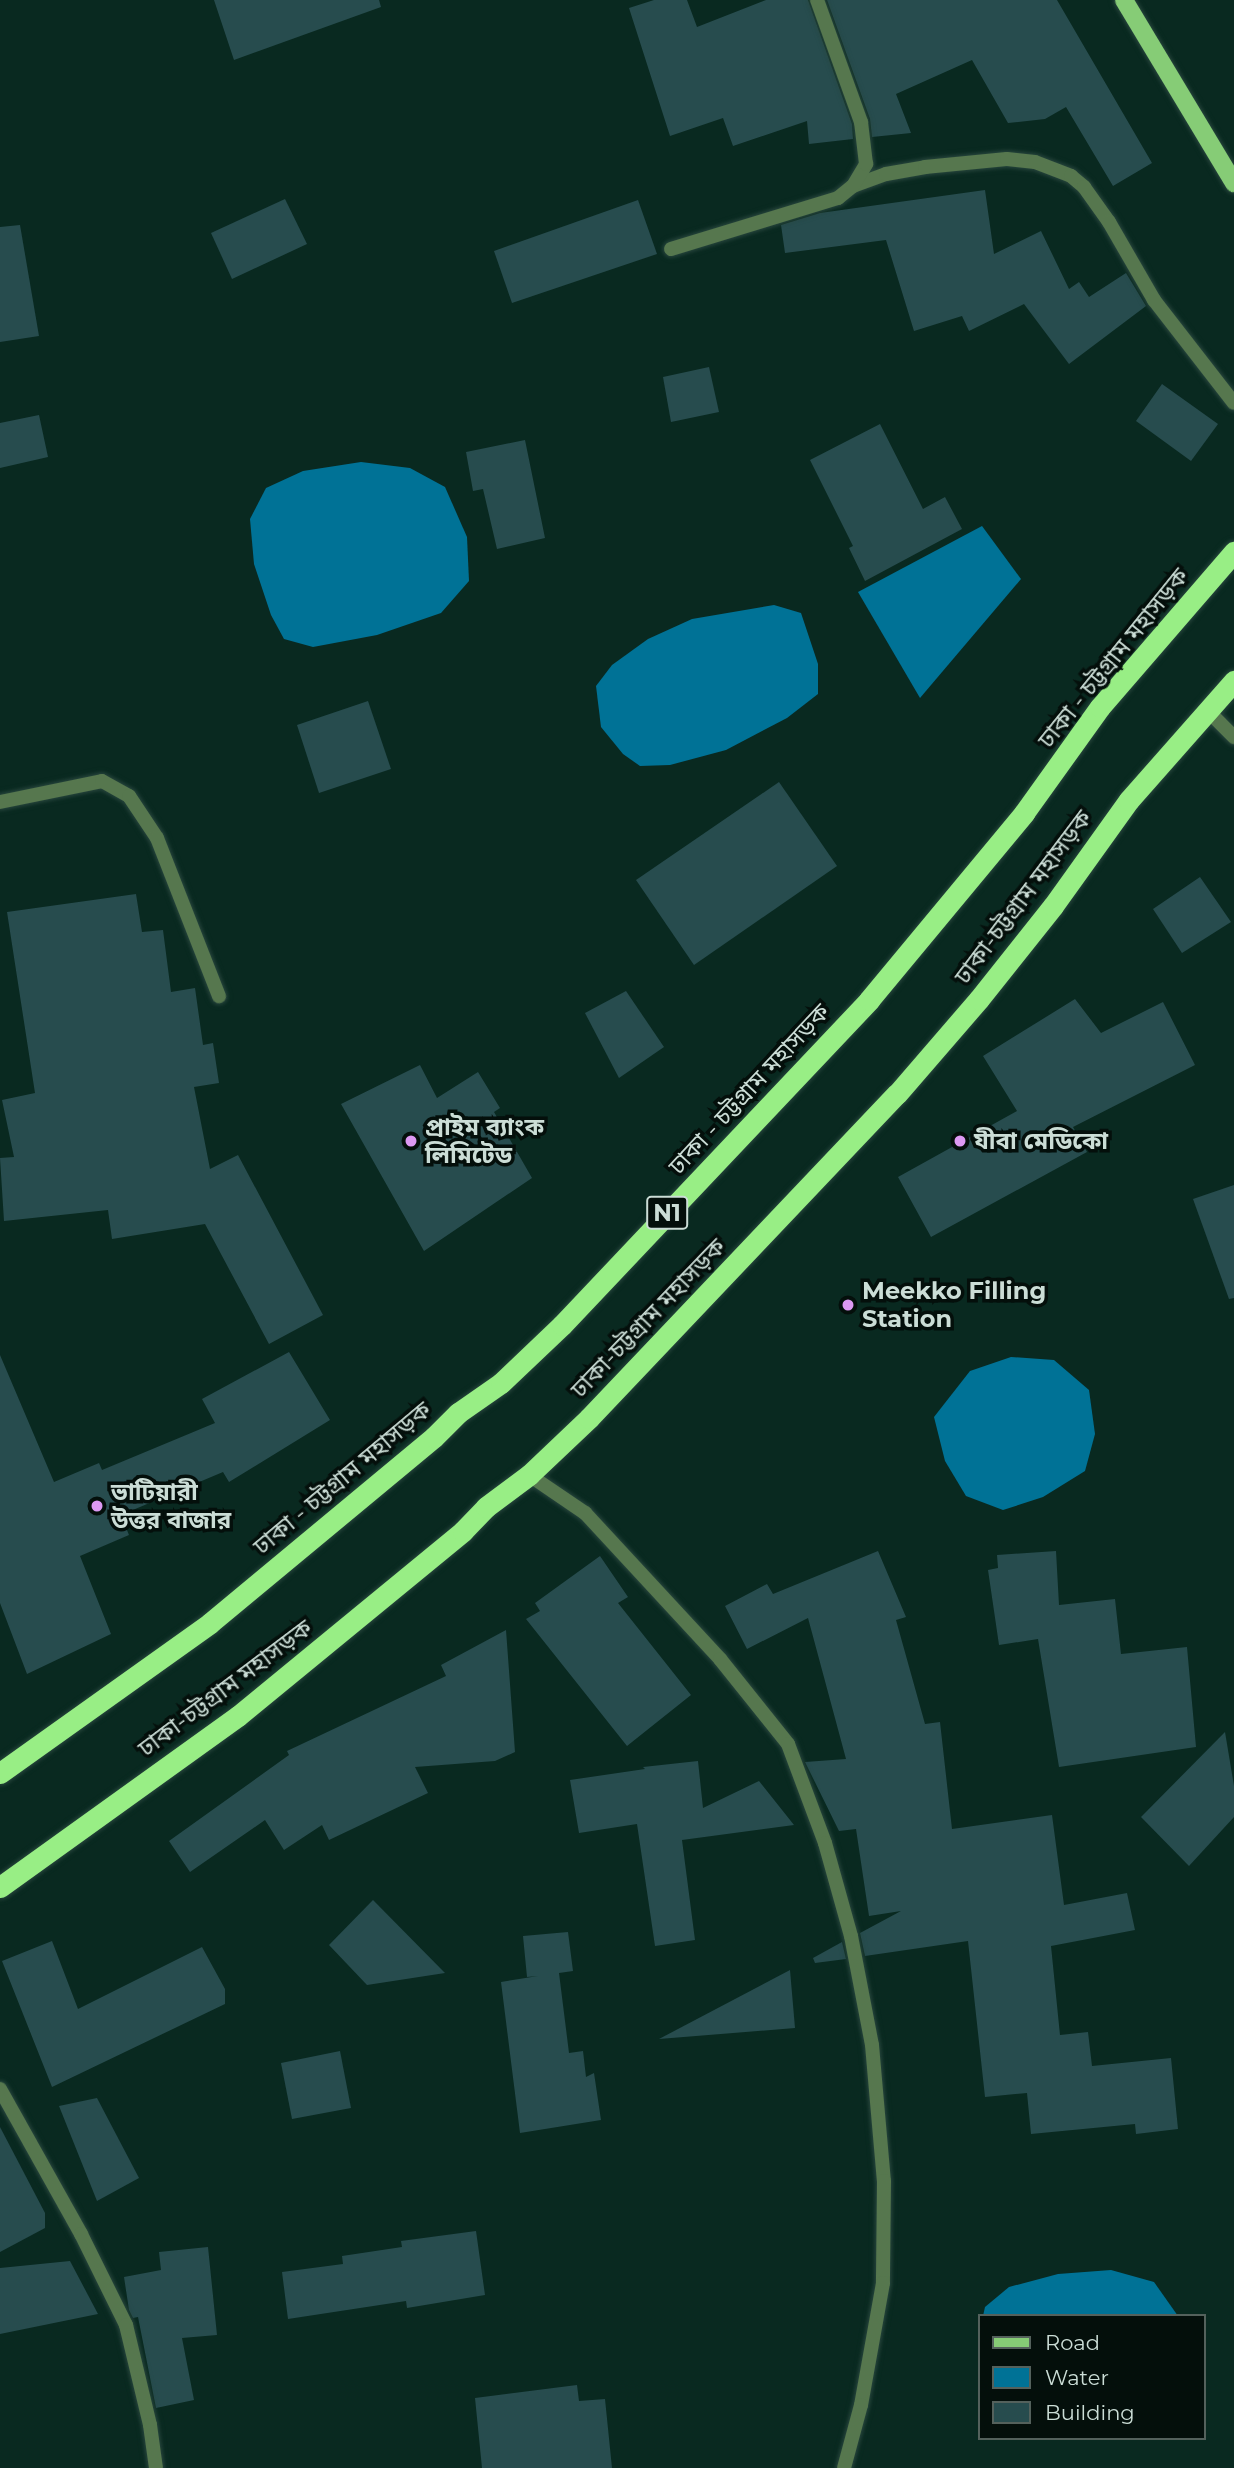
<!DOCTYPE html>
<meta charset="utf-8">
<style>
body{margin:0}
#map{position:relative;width:1234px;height:2468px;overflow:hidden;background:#092920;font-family:Montserrat,"Noto Sans Bengali",sans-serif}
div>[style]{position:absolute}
.water>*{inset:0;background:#007296}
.building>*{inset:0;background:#274c4e}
.roads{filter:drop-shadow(0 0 2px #28463d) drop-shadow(0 0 2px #28463d)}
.street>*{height:14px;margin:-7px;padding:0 7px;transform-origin:7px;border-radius:7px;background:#56774e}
.primary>*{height:18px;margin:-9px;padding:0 9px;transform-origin:9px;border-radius:9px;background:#86cc76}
.highway>*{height:21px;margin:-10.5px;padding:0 10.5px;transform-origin:10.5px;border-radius:10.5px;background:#98ee85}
.dots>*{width:19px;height:19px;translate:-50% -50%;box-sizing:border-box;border:4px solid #040f0b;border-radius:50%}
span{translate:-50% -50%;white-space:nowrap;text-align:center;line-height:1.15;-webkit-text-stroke:7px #040f0b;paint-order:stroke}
.shield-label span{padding:2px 5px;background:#040f0b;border:2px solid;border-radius:5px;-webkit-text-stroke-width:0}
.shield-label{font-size:23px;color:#cbddd6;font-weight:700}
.street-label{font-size:24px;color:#cbddd6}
.poi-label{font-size:24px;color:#cbddd6;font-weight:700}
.left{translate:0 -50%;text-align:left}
.legend{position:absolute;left:978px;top:2314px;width:228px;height:126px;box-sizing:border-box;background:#040f0b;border:2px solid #54615c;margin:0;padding:9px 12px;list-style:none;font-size:21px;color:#cbddd6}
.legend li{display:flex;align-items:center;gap:14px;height:35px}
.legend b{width:35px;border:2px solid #54615c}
</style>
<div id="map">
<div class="water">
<i style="clip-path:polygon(361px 462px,410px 468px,445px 487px,467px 537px,469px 581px,441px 613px,377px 635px,313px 647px,284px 639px,271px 615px,254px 564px,250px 519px,266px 488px,303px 471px)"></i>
<i style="clip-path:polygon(982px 526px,1021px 579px,920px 698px,858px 592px)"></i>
<i style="clip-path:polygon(774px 605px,801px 613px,818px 664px,818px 694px,787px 718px,726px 750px,670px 765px,640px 766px,623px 754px,601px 727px,596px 686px,612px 665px,648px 639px,692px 619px)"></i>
<i style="clip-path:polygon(1011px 1357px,1054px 1360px,1089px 1390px,1095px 1434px,1085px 1471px,1043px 1497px,1003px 1510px,966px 1496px,945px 1461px,934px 1417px,970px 1371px)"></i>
<i style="clip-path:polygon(1111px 2270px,1154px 2282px,1178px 2316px,983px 2316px,985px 2307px,1009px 2287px,1058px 2274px)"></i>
</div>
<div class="building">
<i style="clip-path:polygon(214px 0,379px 0,381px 7px,234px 60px)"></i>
<i style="clip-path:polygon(654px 0,687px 0,697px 27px,766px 0,808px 0,852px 124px,853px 139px,809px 144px,807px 121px,733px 146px,723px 118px,670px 136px,629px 8px)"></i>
<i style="clip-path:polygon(827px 0,1057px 0,1152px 163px,1113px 186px,1066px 107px,1045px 119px,1008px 123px,972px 60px,896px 94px,911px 133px,872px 137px,870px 119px)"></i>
<i style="clip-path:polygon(985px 190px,994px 254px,1041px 231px,1069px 289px,1079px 282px,1089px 297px,1126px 273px,1146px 306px,1069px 364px,1024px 304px,969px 331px,962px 316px,914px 331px,886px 240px,785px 253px,781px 225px,820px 213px)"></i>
<i style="clip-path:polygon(285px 199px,307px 244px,232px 279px,211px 233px)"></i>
<i style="clip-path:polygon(638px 200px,657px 254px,512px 303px,494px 251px)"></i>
<i style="clip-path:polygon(20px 225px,39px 336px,0 342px,0 227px)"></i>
<i style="clip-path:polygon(709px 367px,719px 412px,671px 422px,663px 377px)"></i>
<i style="clip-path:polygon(1162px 384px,1218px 424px,1191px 461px,1136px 421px)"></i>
<i style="clip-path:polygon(39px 415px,48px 457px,0 468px,0 423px)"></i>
<i style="clip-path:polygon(880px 424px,923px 509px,945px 497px,962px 529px,865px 581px,849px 548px,853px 546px,810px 460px)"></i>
<i style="clip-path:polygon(525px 440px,545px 538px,497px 549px,483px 489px,473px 491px,466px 452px)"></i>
<i style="clip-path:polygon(368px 701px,391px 769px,319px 793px,297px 725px)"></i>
<i style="clip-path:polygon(779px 782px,837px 866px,694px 965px,636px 880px)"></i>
<i style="clip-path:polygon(1200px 877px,1231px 922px,1182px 953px,1153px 909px)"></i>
<i style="clip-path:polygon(136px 894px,142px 932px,163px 930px,171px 992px,195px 988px,203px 1045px,213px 1043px,219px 1083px,194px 1087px,210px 1169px,238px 1155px,323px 1315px,269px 1344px,205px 1224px,112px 1239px,108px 1210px,4px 1221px,0 1158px,14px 1157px,2px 1100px,35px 1093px,7px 912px)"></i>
<i style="clip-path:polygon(626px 991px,664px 1047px,619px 1078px,585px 1013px)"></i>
<i style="clip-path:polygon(1075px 999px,1101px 1033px,1163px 1002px,1195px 1065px,1073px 1127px,1087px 1152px,931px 1237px,898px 1177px,1017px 1111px,983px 1056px)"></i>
<i style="clip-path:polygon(420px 1065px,437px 1098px,478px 1072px,500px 1108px,494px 1112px,532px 1178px,424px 1251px,341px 1104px)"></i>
<i style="clip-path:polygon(1234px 1185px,1234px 1298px,1229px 1299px,1193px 1199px)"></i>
<i style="clip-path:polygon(289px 1352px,330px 1420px,229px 1482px,223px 1472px,121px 1515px,129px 1535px,80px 1556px,111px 1634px,27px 1674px,0 1603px,0 1355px,54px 1482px,99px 1463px,102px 1470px,215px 1423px,202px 1399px)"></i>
<i style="clip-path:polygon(878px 1551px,906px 1617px,896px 1620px,925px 1724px,940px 1722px,952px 1829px,1052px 1815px,1064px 1905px,1127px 1893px,1135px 1930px,1051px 1946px,1060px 2035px,1088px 2032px,1092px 2066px,1171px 2058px,1178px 2129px,1136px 2134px,1135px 2124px,1031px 2134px,1027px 2093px,985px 2097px,968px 1941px,865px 1956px,860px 1933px,901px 1911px,869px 1916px,856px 1829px,839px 1831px,805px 1762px,846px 1759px,808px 1618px,747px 1649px,725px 1606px,767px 1584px,773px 1594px)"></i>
<i style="clip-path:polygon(1056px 1551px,1059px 1605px,1115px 1599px,1121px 1654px,1187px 1647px,1196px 1747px,1059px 1767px,1038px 1639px,999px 1645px,988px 1570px,998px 1568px,997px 1555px)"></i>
<i style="clip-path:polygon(600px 1556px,628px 1597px,618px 1603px,691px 1695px,627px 1746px,526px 1619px,540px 1611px,535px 1603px)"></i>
<i style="clip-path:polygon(506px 1630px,515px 1752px,495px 1761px,415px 1767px,428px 1793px,329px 1840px,322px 1825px,284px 1850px,265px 1820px,190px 1872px,169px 1841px,289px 1755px,287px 1751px,446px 1676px,441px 1665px)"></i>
<i style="clip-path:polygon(1225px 1732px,1234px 1786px,1234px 1817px,1189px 1866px,1141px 1817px)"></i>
<i style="clip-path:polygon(698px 1761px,703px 1808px,759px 1781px,794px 1825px,682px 1840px,695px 1940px,655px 1946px,637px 1824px,579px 1833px,570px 1780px,645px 1769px,643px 1767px)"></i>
<i style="clip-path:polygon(373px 1900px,445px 1973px,367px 1985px,329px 1945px)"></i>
<i style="clip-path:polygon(568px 1932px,573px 1971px,559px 1973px,569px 2053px,583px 2051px,586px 2077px,594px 2073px,601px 2120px,520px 2133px,501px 1982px,538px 1976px,527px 1977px,523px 1936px)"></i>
<i style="clip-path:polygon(52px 1941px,78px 2009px,202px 1947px,225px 1989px,225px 2004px,52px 2087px,2px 1961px)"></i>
<i style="clip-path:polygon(842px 1942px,846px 1959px,815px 1963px,813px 1958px)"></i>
<i style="clip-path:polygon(790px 1970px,795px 2028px,659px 2039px)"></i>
<i style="clip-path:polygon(340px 2051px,351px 2108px,292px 2119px,281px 2063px)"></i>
<i style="clip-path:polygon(97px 2098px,139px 2178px,97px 2201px,59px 2106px)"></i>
<i style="clip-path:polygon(0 2127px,45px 2213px,45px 2228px,0 2252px)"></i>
<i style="clip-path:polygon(476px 2231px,485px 2295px,407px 2308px,406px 2301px,288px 2319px,282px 2272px,343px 2264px,342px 2256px,402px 2247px,401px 2241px)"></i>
<i style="clip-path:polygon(208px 2247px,217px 2335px,182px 2338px,194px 2400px,156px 2408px,138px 2317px,133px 2318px,129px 2310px,124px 2277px,161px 2270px,159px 2252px)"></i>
<i style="clip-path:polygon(70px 2261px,98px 2314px,0 2334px,0 2268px)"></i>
<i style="clip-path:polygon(577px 2385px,579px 2401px,605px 2399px,612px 2468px,482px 2468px,475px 2398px)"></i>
</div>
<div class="roads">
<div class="street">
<i style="left:853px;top:186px;width:35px;rotate:-20deg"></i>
<i style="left:886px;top:174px;width:40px;rotate:-10deg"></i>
<i style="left:925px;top:167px;width:82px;rotate:-5.6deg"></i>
<i style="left:1007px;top:159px;width:28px;rotate:6deg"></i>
<i style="left:1035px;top:162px;width:39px;rotate:21deg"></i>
<i style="left:1071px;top:176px;width:17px;rotate:40deg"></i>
<i style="left:1084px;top:187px;width:43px;rotate:54.5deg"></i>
<i style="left:1109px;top:222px;width:90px;rotate:60deg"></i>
<i style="left:1154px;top:300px;width:130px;rotate:52.2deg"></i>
<i style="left:671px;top:249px;width:175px;rotate:-17deg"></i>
<i style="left:838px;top:198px;width:19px;rotate:-39deg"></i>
<i style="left:853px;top:186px;width:26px;rotate:-59deg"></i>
<i style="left:866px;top:164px;width:42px;rotate:-96.8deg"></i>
<i style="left:861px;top:122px;width:130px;rotate:-109.8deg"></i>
<i style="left:1208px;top:711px;width:37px;rotate:45deg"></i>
<i style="left:0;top:802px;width:104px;rotate:-11.6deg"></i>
<i style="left:102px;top:781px;width:31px;rotate:29deg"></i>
<i style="left:129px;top:796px;width:50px;rotate:56.3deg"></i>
<i style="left:157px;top:838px;width:170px;rotate:68.6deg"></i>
<i style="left:529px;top:1475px;width:68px;rotate:34.2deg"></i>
<i style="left:585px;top:1513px;width:199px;rotate:47.2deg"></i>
<i style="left:720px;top:1659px;width:109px;rotate:51.3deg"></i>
<i style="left:788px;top:1744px;width:106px;rotate:69.5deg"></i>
<i style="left:825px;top:1843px;width:97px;rotate:74.4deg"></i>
<i style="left:851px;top:1936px;width:111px;rotate:79.1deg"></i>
<i style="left:872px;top:2045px;width:137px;rotate:85deg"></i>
<i style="left:884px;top:2181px;width:102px;rotate:90.6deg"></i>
<i style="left:883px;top:2283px;width:124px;rotate:100.2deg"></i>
<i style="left:861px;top:2405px;width:65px;rotate:105.1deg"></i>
<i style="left:0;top:2089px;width:166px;rotate:60.8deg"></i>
<i style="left:81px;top:2234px;width:102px;rotate:63.7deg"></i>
<i style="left:126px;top:2325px;width:103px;rotate:76.5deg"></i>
<i style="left:150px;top:2425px;width:43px;rotate:82.1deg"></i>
</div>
<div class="primary">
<i style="left:1124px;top:0;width:214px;rotate:59deg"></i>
</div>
<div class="highway">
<i style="left:0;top:1773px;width:258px;rotate:-35.5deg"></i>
<i style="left:210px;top:1623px;width:291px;rotate:-39.7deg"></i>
<i style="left:434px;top:1437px;width:34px;rotate:-45deg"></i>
<i style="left:458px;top:1413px;width:52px;rotate:-34.9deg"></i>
<i style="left:501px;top:1383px;width:84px;rotate:-43.6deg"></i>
<i style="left:562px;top:1325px;width:447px;rotate:-46.6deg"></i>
<i style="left:869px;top:1000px;width:243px;rotate:-50.3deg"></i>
<i style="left:1024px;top:813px;width:130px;rotate:-54.4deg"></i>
<i style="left:1100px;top:707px;width:205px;rotate:-49.2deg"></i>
<i style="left:0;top:1887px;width:293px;rotate:-35.7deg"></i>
<i style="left:238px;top:1716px;width:291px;rotate:-39.4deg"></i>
<i style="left:463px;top:1531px;width:33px;rotate:-46deg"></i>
<i style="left:486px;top:1507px;width:54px;rotate:-36.7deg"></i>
<i style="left:529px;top:1475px;width:83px;rotate:-43.5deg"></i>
<i style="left:589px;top:1418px;width:447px;rotate:-46.5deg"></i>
<i style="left:897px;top:1094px;width:125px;rotate:-49.2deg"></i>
<i style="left:979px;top:999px;width:119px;rotate:-51.5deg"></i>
<i style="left:1053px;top:906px;width:130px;rotate:-54.4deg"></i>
<i style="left:1129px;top:800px;width:159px;rotate:-48.6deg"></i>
</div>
</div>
<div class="dots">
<i style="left:411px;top:1141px;background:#dd99f3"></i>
<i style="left:960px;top:1141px;background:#dd99f3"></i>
<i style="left:848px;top:1305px;background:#dd99f3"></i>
<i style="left:97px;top:1506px;background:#dd99f3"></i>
</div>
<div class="shield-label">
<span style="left:667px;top:1213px">N1</span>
</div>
<div class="street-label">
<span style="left:1113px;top:658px;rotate:-51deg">ঢাকা - চট্টগ্রাম মহাসড়ক</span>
<span style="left:1023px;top:897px;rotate:-53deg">ঢাকা-চট্টগ্রাম মহাসড়ক</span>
<span style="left:749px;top:1089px;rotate:-47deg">ঢাকা - চট্টগ্রাম মহাসড়ক</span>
<span style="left:648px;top:1318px;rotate:-46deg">ঢাকা-চট্টগ্রাম মহাসড়ক</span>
<span style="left:342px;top:1478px;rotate:-40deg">ঢাকা - চট্টগ্রাম মহাসড়ক</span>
<span style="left:225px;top:1688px;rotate:-37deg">ঢাকা-চট্টগ্রাম মহাসড়ক</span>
</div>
<div class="poi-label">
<span class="left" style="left:425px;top:1141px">প্রাইম ব্যাংক<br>লিমিটেড</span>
<span class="left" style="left:974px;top:1141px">যীবা মেডিকো</span>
<span class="left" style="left:862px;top:1305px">Meekko Filling<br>Station</span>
<span class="left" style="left:111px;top:1506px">ভাটিয়ারী<br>উত্তর বাজার</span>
</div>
<ul class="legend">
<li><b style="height:9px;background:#86cc76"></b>Road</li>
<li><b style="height:19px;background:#007296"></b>Water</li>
<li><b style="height:19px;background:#274c4e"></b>Building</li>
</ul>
</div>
